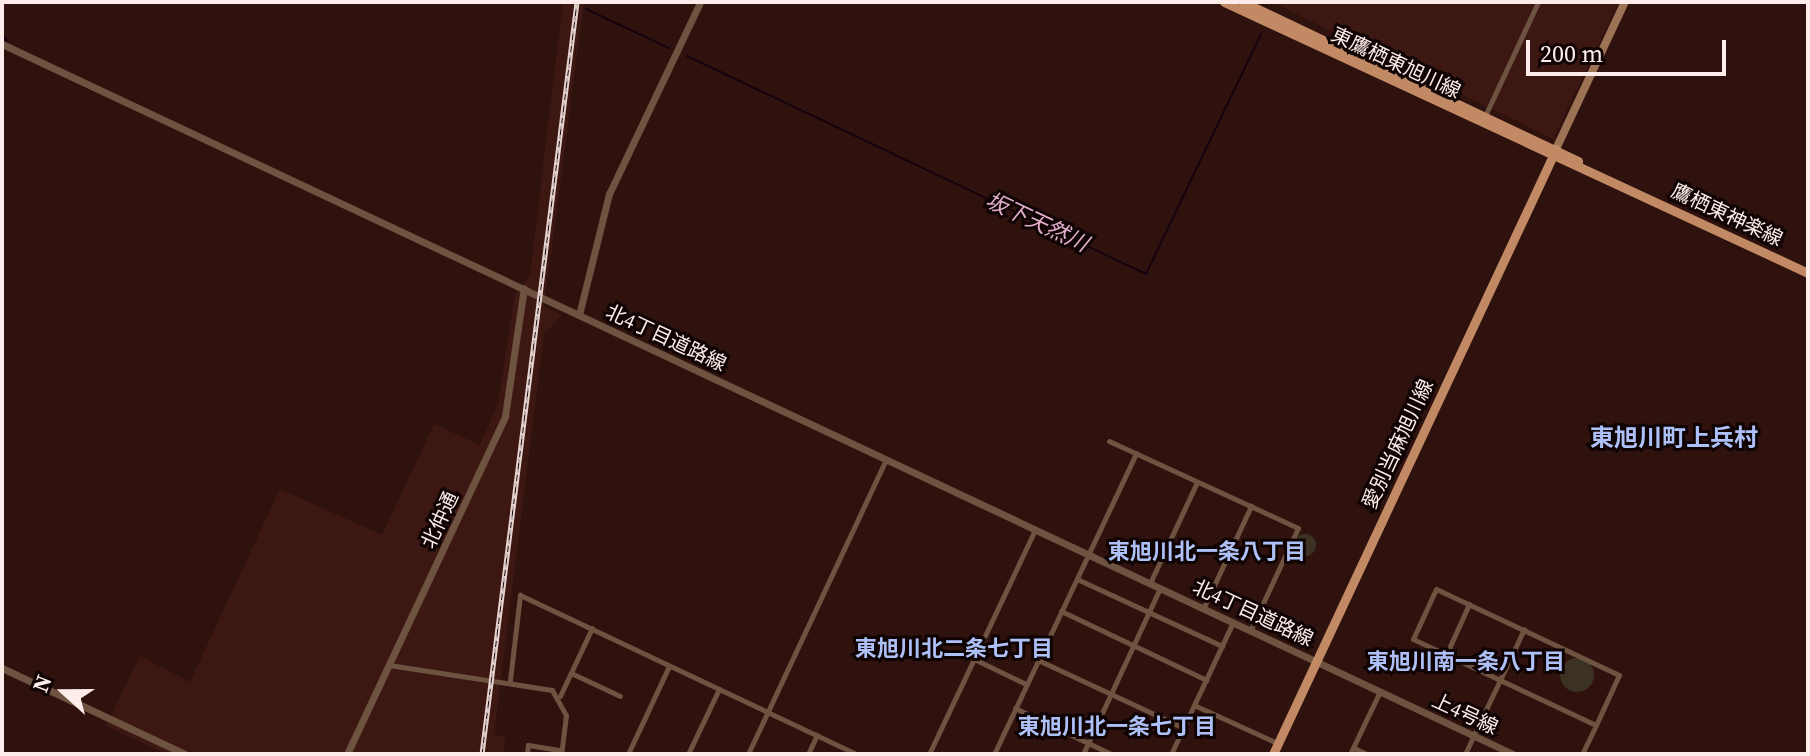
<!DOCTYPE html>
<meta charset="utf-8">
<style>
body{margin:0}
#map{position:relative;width:1810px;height:756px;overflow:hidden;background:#2f120e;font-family:"Source Serif 4","Noto Sans JP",serif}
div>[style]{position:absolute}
.built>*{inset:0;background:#3d1813}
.green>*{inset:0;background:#3b3224}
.round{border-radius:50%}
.stream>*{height:2px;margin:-1px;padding:0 1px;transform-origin:1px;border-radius:1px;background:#14030e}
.minor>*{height:5px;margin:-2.5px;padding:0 2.5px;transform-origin:2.5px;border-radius:2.5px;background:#6e5341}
.tertiary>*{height:7px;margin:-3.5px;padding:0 3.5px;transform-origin:3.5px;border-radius:3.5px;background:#6e5341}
.secondary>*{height:8px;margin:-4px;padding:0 4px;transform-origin:4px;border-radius:4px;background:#9d7255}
.primary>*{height:9px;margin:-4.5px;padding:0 4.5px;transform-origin:4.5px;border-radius:4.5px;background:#c18a64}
.rail>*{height:5px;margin-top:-2.5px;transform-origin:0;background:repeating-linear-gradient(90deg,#0f0403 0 6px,#e6d4d1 0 12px);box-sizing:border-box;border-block:2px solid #e6d4d1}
span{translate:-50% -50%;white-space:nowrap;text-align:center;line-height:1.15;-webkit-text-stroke:6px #0f0403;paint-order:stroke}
.street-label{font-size:20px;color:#fdece9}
.water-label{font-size:22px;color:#dfacca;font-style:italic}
.neighbourhood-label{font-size:22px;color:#adc0f7;font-weight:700}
.quarter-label{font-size:24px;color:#adc0f7;font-weight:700}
.frame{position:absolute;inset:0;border:4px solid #fdece9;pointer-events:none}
.north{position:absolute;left:24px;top:652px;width:80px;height:80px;-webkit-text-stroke:6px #0f0403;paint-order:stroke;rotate:291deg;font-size:22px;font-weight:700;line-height:32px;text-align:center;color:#fdece9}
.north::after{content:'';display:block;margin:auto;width:28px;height:36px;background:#fdece9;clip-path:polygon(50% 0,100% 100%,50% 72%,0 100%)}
.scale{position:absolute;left:1526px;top:40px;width:200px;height:36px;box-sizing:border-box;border:4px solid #fdece9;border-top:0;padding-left:10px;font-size:24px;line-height:28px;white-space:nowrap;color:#fdece9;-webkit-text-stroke:6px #0f0403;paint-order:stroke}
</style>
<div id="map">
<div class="built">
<i style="clip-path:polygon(563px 2px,584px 2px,544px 307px,562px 315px,544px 334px,494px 735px,505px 736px,503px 754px,166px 754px,106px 726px,140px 656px,190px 682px,280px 489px,382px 535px,434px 424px,480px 445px,498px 404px,515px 293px,530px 275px)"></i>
<i style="clip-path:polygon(1272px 2px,1619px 2px,1553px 139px)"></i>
</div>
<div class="green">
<i class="round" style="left:1294px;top:534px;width:22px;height:22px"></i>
<i class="round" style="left:1560px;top:658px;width:34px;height:34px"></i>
</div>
<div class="stream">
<i style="left:586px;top:9px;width:92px;rotate:25.2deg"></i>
<i style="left:2px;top:35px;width:8px;rotate:45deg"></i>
<i style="left:2px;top:54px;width:1px;rotate:-45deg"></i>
<i style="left:687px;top:56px;width:508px;rotate:25.41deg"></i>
<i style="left:1146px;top:274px;width:266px;rotate:-64.4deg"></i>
</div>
<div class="minor">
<i style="left:1484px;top:118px;width:128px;rotate:-65deg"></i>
<i style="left:1109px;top:441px;width:208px;rotate:24.7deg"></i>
<i style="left:1298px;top:528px;width:114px;rotate:115deg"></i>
<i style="left:1077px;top:579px;width:160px;rotate:24.8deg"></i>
<i style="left:1150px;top:583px;width:111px;rotate:-65deg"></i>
<i style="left:1203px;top:609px;width:114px;rotate:-65deg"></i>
<i style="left:1061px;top:611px;width:161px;rotate:25.4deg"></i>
<i style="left:1446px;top:655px;width:56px;rotate:-65.7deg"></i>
<i style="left:974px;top:659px;width:58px;rotate:25.7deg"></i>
<i style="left:1038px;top:660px;width:161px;rotate:25deg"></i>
<i style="left:389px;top:665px;width:165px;rotate:8.7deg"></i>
<i style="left:552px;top:690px;width:29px;rotate:61deg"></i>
<i style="left:566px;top:715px;width:39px;rotate:97deg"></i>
<i style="left:571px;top:673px;width:54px;rotate:25.1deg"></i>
<i style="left:510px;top:680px;width:86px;rotate:-83.3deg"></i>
<i style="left:520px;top:595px;width:373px;rotate:25.3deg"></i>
<i style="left:560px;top:696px;width:75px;rotate:-64.8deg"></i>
<i style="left:1194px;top:705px;width:91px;rotate:24.6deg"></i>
<i style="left:1015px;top:708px;width:106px;rotate:25.6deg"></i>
<i style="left:1354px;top:748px;width:14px;rotate:25deg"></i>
<i style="left:527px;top:754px;width:9px;rotate:-84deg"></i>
<i style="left:528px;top:745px;width:33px;rotate:9deg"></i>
<i style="left:628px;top:754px;width:97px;rotate:-65deg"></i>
<i style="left:688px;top:754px;width:72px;rotate:-64.5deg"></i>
<i style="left:748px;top:754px;width:326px;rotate:-64.9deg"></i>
<i style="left:808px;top:754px;width:21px;rotate:-65deg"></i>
<i style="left:929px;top:754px;width:248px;rotate:-64.7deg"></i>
<i style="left:994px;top:754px;width:333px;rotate:-64.7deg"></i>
<i style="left:1083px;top:754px;width:183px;rotate:-65.1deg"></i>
<i style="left:1171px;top:754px;width:146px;rotate:-64.8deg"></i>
<i style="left:1350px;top:754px;width:70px;rotate:-64.5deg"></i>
<i style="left:1465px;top:754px;width:138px;rotate:-64.7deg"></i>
<i style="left:1582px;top:754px;width:32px;rotate:-64deg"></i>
<i style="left:1596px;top:725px;width:55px;rotate:-65.3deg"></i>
<i style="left:1619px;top:675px;width:202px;rotate:-154.8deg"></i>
<i style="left:1436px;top:589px;width:55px;rotate:114.7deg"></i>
<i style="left:1413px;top:639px;width:202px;rotate:25.2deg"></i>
</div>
<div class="tertiary">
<i style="left:2px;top:44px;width:1669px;rotate:25.17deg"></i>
<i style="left:579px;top:315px;width:125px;rotate:-76.1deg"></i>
<i style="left:609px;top:194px;width:212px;rotate:-64.6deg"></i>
<i style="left:2px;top:668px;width:202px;rotate:25.2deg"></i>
<i style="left:347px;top:754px;width:373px;rotate:-64.9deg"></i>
<i style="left:505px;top:416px;width:129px;rotate:-81.6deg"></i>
</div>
<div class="secondary">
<i style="left:1556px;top:149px;width:162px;rotate:-64.9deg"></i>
</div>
<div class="primary">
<i style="left:1224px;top:2px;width:644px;rotate:24.89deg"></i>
<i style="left:1243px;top:2px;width:371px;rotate:25.4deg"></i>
<i style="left:1273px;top:754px;width:668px;rotate:-64.93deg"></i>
</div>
<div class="rail">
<i style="left:482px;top:754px;width:758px;rotate:-82.8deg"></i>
</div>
<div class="street-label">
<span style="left:1396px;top:63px;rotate:25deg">東鷹栖東旭川線</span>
<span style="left:1727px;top:215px;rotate:25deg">鷹栖東神楽線</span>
<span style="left:666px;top:338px;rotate:25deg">北4丁目道路線</span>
<span style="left:1398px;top:444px;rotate:-65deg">愛別当麻旭川線</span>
<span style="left:440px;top:520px;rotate:-65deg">北仲通</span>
<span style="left:1253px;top:613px;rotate:25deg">北4丁目道路線</span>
<span style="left:1465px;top:714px;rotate:25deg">上4号線</span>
</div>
<div class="water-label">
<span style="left:1037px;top:222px;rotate:25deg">坂下天然川</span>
</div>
<div class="neighbourhood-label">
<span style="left:1207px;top:552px">東旭川北一条八丁目</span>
<span style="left:954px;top:649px">東旭川北二条七丁目</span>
<span style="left:1466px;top:662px">東旭川南一条八丁目</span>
<span style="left:1117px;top:727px">東旭川北一条七丁目</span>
</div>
<div class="quarter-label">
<span style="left:1674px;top:438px">東旭川町上兵村</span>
</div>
<div class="frame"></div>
<div class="north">N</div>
<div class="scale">200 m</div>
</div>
